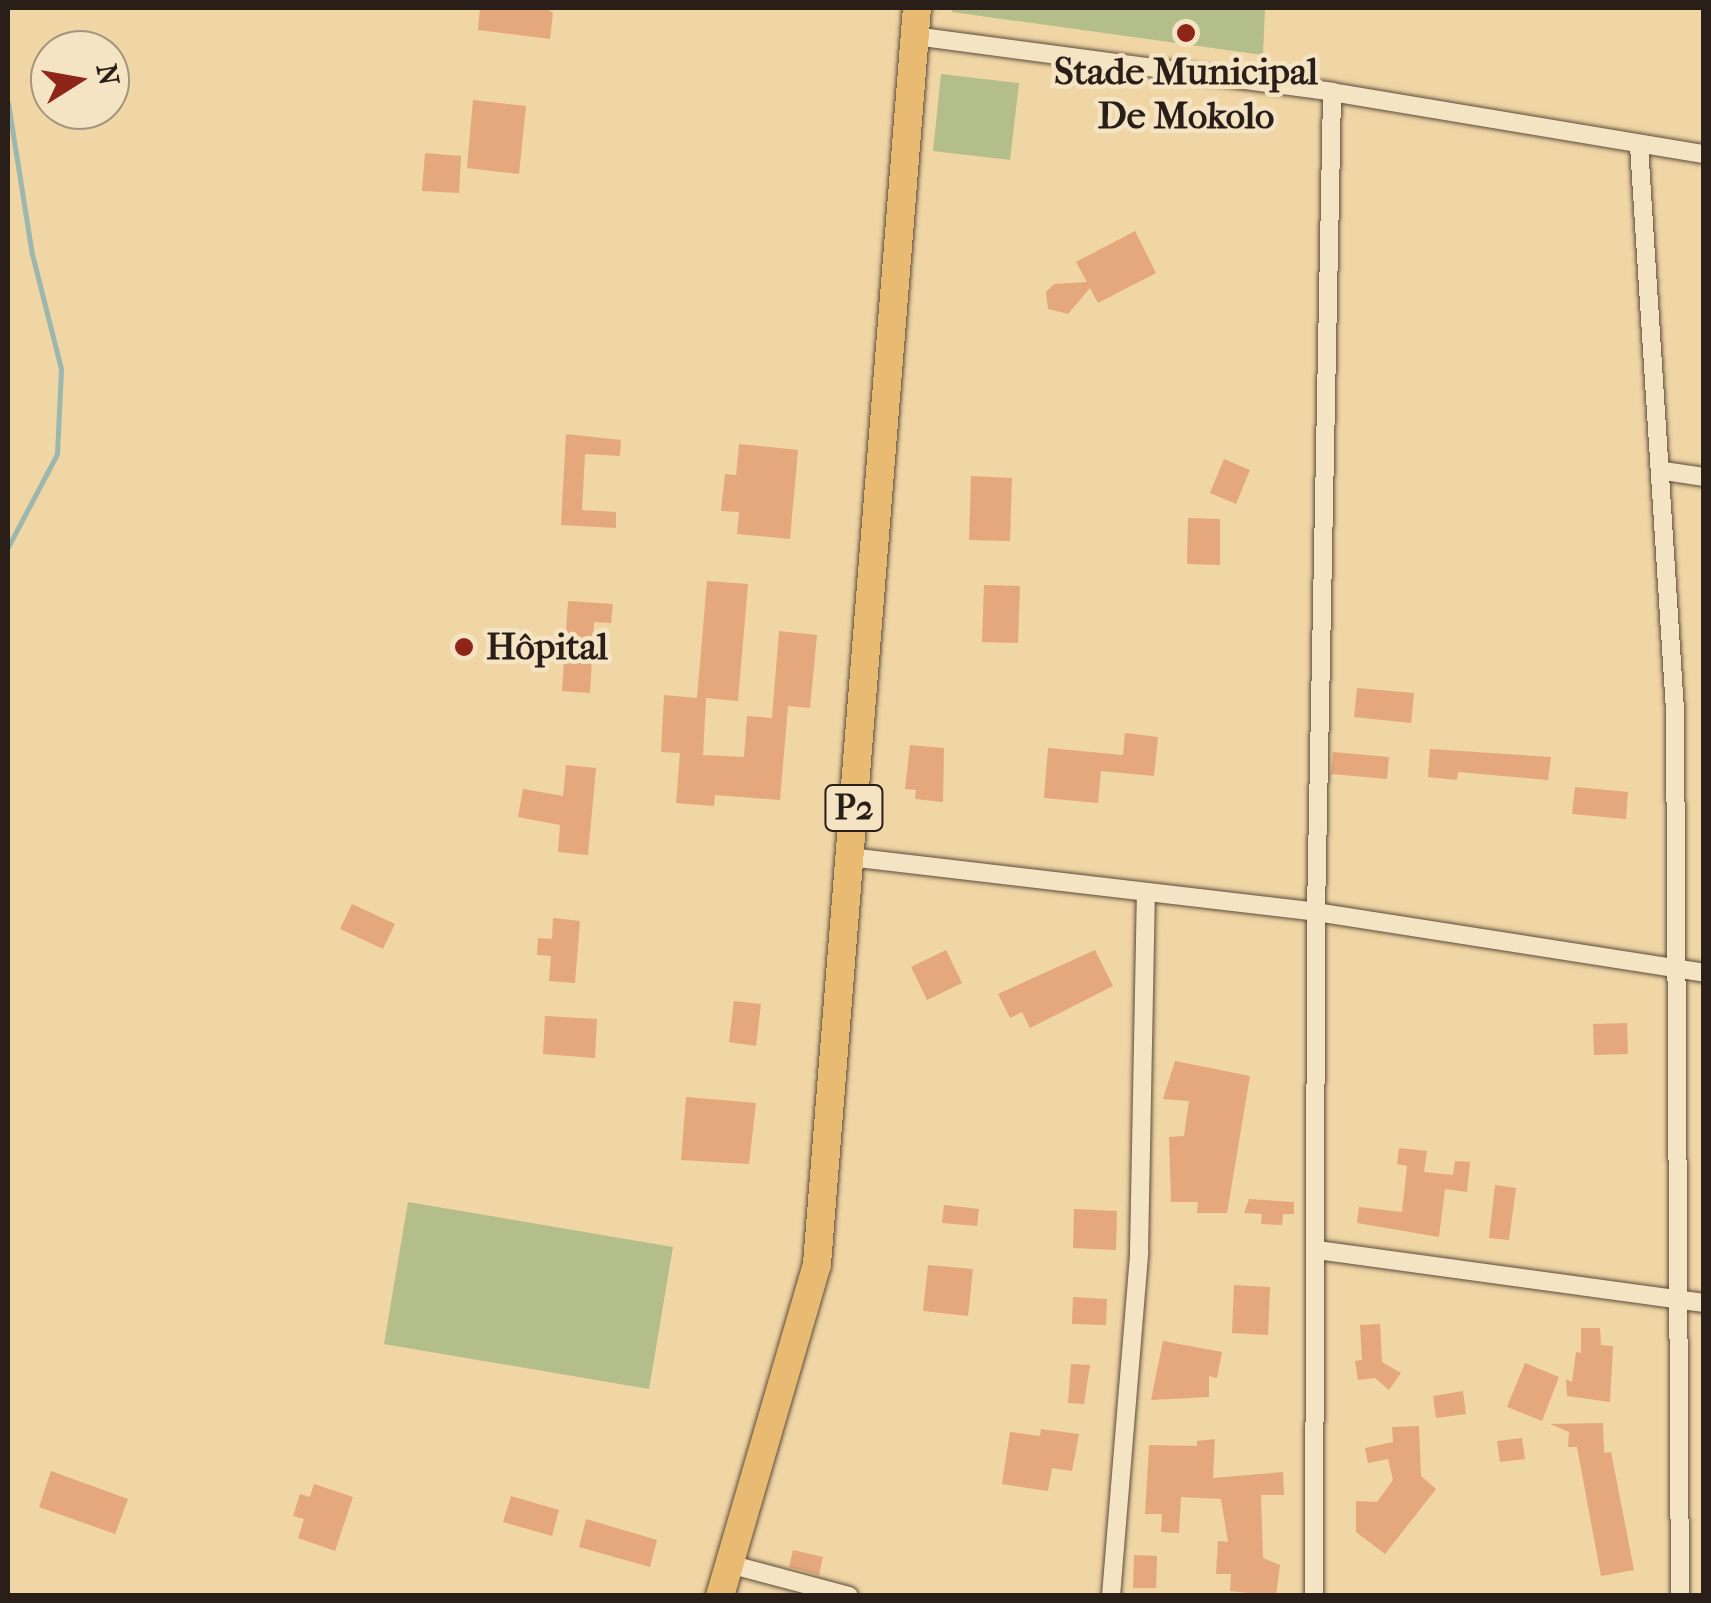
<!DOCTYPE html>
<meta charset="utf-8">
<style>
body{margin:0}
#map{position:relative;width:1711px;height:1603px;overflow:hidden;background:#f0d5a5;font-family:"IM FELL French Canon",serif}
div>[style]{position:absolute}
.green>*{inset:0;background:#b4be8b}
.stream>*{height:5px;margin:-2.5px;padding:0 2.5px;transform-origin:2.5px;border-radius:2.5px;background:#9bb7ae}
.building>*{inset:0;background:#e5a77c}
.roads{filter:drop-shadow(0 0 2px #5b4c3b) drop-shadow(0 0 2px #5b4c3b)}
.minor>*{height:18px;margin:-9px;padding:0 9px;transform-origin:9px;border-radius:9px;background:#f5e4c4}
.primary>*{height:28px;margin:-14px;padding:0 14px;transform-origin:14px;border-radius:14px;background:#e8ba72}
.dots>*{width:28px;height:28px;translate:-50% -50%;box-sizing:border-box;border:5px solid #f5e4c4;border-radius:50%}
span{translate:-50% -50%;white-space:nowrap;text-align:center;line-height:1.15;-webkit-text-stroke:9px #f5e4c4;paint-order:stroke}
.shield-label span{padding:2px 8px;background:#f5e4c4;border:2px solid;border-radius:8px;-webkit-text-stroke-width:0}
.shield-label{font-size:35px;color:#291f18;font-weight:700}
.poi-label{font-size:38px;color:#291f18;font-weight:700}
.left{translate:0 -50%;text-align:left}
.frame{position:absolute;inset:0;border:10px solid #291f18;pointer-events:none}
.north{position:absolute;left:30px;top:30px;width:100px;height:100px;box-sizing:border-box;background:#f5e4c4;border:2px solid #a3957f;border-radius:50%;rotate:79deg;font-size:28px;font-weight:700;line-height:40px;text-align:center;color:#291f18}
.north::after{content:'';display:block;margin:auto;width:35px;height:45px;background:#8f2418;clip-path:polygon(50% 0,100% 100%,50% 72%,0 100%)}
</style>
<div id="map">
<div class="green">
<i style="clip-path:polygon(952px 8px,1265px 8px,1263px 55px,952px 12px)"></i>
<i style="clip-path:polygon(941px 74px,1019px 83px,1010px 160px,933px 151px)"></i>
<i style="clip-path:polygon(408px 1202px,673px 1247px,649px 1389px,384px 1344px)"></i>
</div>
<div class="stream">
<i style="left:8px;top:103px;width:153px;rotate:81deg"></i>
<i style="left:32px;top:254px;width:119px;rotate:75.8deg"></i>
<i style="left:61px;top:369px;width:85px;rotate:92.7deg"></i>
<i style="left:57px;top:454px;width:105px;rotate:117.8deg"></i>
</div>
<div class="building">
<i style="clip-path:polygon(480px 8px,546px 8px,553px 13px,550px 39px,478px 30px)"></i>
<i style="clip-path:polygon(473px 100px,526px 106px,519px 174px,467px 168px)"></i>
<i style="clip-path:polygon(425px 153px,461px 156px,459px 193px,422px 191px)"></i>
<i style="clip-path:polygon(1135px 231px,1156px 273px,1098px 303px,1090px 288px,1068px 314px,1048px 309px,1046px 292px,1054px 284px,1087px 282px,1076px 262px)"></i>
<i style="clip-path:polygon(566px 434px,621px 440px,620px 456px,585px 454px,582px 510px,616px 512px,616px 528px,561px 525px)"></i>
<i style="clip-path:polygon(739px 444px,798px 450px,790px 539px,737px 534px,739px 512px,721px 511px,725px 474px,736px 475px)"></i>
<i style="clip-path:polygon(1224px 459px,1250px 470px,1236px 504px,1210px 493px)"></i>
<i style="clip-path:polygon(971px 476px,1012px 478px,1010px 541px,969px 540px)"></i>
<i style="clip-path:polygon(1188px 518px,1220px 519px,1220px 565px,1187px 564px)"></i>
<i style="clip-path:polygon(707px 581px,748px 584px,738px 701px,706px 698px,703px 755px,744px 757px,747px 716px,772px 718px,779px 631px,817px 635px,810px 708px,788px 706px,780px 800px,715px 795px,714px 806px,676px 803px,680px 753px,661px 752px,664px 695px,697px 698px)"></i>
<i style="clip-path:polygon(984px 585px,1020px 586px,1018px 643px,982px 642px)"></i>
<i style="clip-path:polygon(568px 601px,613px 604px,611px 623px,594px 622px,590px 693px,562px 691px)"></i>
<i style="clip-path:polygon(1357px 688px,1414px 693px,1411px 723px,1354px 717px)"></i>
<i style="clip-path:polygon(1125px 733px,1158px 737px,1154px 776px,1101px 771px,1098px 803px,1044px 798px,1048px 748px,1123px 755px)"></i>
<i style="clip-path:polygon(910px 745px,944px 748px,943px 802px,915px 799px,916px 790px,905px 789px)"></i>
<i style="clip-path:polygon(1430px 749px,1551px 757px,1548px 780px,1458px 772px,1457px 780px,1428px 777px)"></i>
<i style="clip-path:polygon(1333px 752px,1389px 757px,1387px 779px,1331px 774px)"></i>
<i style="clip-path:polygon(566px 765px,596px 768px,588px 855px,558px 852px,560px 825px,518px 817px,523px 789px,563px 796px)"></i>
<i style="clip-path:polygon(1575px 787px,1628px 792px,1626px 819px,1572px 814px)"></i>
<i style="clip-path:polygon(352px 904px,395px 924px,383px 949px,340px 929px)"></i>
<i style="clip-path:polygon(553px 918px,580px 921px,575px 983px,549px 981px,551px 956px,537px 955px,538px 938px,552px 939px)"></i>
<i style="clip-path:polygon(946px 950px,962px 983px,927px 1000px,911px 967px)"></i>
<i style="clip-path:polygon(1095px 950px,1113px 986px,1030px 1028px,1022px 1012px,1010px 1018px,998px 994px)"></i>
<i style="clip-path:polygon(734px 1001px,761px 1004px,756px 1046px,729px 1042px)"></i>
<i style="clip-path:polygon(545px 1016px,597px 1019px,595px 1058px,543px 1054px)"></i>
<i style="clip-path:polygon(1627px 1023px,1628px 1054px,1594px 1055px,1593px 1024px)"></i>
<i style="clip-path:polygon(1175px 1061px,1250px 1076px,1227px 1213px,1197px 1213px,1198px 1202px,1171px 1202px,1169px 1137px,1184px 1136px,1189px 1101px,1163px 1099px)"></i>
<i style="clip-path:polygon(686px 1097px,756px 1103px,749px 1164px,681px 1160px)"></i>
<i style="clip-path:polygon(1399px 1148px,1427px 1151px,1424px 1172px,1453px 1175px,1455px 1161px,1470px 1162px,1467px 1192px,1445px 1189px,1439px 1237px,1357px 1223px,1359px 1207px,1402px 1212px,1407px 1166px,1397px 1164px)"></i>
<i style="clip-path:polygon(1495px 1185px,1516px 1188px,1509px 1240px,1489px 1238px)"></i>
<i style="clip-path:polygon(1249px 1199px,1294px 1202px,1294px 1214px,1283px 1214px,1282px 1225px,1261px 1224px,1262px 1214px,1244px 1213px)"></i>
<i style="clip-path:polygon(944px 1205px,979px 1209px,977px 1226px,942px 1223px)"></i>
<i style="clip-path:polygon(1074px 1209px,1117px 1211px,1116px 1250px,1073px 1248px)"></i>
<i style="clip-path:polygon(928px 1265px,973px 1269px,968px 1316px,923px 1311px)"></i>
<i style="clip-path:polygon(1234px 1285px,1270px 1287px,1268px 1335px,1232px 1333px)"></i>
<i style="clip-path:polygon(1073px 1297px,1107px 1299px,1106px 1325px,1072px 1324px)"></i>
<i style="clip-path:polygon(1380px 1324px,1382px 1362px,1401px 1373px,1389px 1390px,1375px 1378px,1358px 1380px,1355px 1361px,1362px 1360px,1360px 1325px)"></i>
<i style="clip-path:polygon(1581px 1328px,1600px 1328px,1601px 1345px,1613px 1346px,1610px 1402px,1567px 1396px,1566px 1379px,1572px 1382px,1576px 1352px,1581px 1353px)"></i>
<i style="clip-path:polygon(1163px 1341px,1222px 1352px,1217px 1378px,1209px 1376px,1209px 1397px,1151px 1400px)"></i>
<i style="clip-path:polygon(1525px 1363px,1559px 1377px,1542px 1421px,1507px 1407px)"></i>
<i style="clip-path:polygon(1071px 1364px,1090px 1365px,1084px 1404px,1068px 1403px)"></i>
<i style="clip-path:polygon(1463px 1391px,1466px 1414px,1436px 1418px,1433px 1396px)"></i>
<i style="clip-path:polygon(1603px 1423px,1604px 1453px,1611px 1452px,1634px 1570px,1601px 1576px,1577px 1447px,1568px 1447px,1569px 1432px,1550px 1424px)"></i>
<i style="clip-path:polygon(1419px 1426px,1421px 1476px,1436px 1489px,1385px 1554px,1356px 1532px,1356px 1501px,1377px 1502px,1393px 1480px,1388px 1459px,1368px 1463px,1365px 1448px,1393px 1442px,1392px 1427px)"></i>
<i style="clip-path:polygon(1041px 1429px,1079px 1434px,1072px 1471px,1052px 1468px,1048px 1491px,1002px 1484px,1010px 1432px,1040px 1436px)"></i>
<i style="clip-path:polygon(1522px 1438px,1525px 1459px,1500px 1462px,1497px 1441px)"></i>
<i style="clip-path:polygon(1215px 1439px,1213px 1478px,1283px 1472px,1284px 1495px,1261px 1495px,1263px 1558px,1280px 1565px,1276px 1596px,1230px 1591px,1231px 1574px,1216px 1574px,1218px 1541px,1228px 1542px,1221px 1499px,1181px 1497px,1179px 1533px,1161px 1532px,1162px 1514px,1145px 1514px,1149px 1445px,1197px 1446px,1197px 1441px)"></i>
<i style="clip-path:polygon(51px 1471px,128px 1499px,115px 1534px,39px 1507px)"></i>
<i style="clip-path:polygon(314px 1484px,353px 1497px,335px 1551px,298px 1538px,304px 1519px,293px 1516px,300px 1494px,310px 1497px)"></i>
<i style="clip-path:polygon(511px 1496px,559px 1510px,552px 1536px,503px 1522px)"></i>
<i style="clip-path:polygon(586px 1519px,657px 1540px,650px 1567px,579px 1547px)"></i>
<i style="clip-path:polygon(793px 1550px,823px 1557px,819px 1575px,789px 1567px)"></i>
<i style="clip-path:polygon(1134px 1555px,1157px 1556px,1156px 1588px,1133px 1588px)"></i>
</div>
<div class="roads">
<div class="minor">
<i style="left:915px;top:36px;width:421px;rotate:7.6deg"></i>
<i style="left:1332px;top:92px;width:377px;rotate:9.5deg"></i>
<i style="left:1639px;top:146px;width:565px;rotate:86.35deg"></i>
<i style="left:1675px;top:710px;width:886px;rotate:89.68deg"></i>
<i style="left:1664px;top:471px;width:40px;rotate:8.5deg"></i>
<i style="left:850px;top:857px;width:469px;rotate:6.7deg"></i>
<i style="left:1316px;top:912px;width:393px;rotate:8.9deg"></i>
<i style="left:1317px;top:1250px;width:391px;rotate:7.8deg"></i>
<i style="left:729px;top:1564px;width:124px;rotate:14.9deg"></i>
<i style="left:1111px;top:1596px;width:345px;rotate:-85.3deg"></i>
<i style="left:1139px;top:1252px;width:360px;rotate:-88.9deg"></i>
<i style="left:1314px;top:1596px;width:684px;rotate:-89.83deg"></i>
<i style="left:1316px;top:912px;width:820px;rotate:-88.88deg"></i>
</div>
<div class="primary">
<i style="left:720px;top:1596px;width:346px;rotate:-73.7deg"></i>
<i style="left:817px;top:1264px;width:1260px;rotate:-85.45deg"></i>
</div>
</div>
<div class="dots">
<i style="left:1186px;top:33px;background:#8f2418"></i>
<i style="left:464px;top:647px;background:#8f2418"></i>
</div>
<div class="shield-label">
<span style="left:854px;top:808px">P2</span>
</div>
<div class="poi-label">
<span style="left:1186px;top:94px">Stade Municipal<br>De Mokolo</span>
<span class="left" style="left:486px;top:647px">Hôpital</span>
</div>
<div class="frame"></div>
<div class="north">N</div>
</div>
